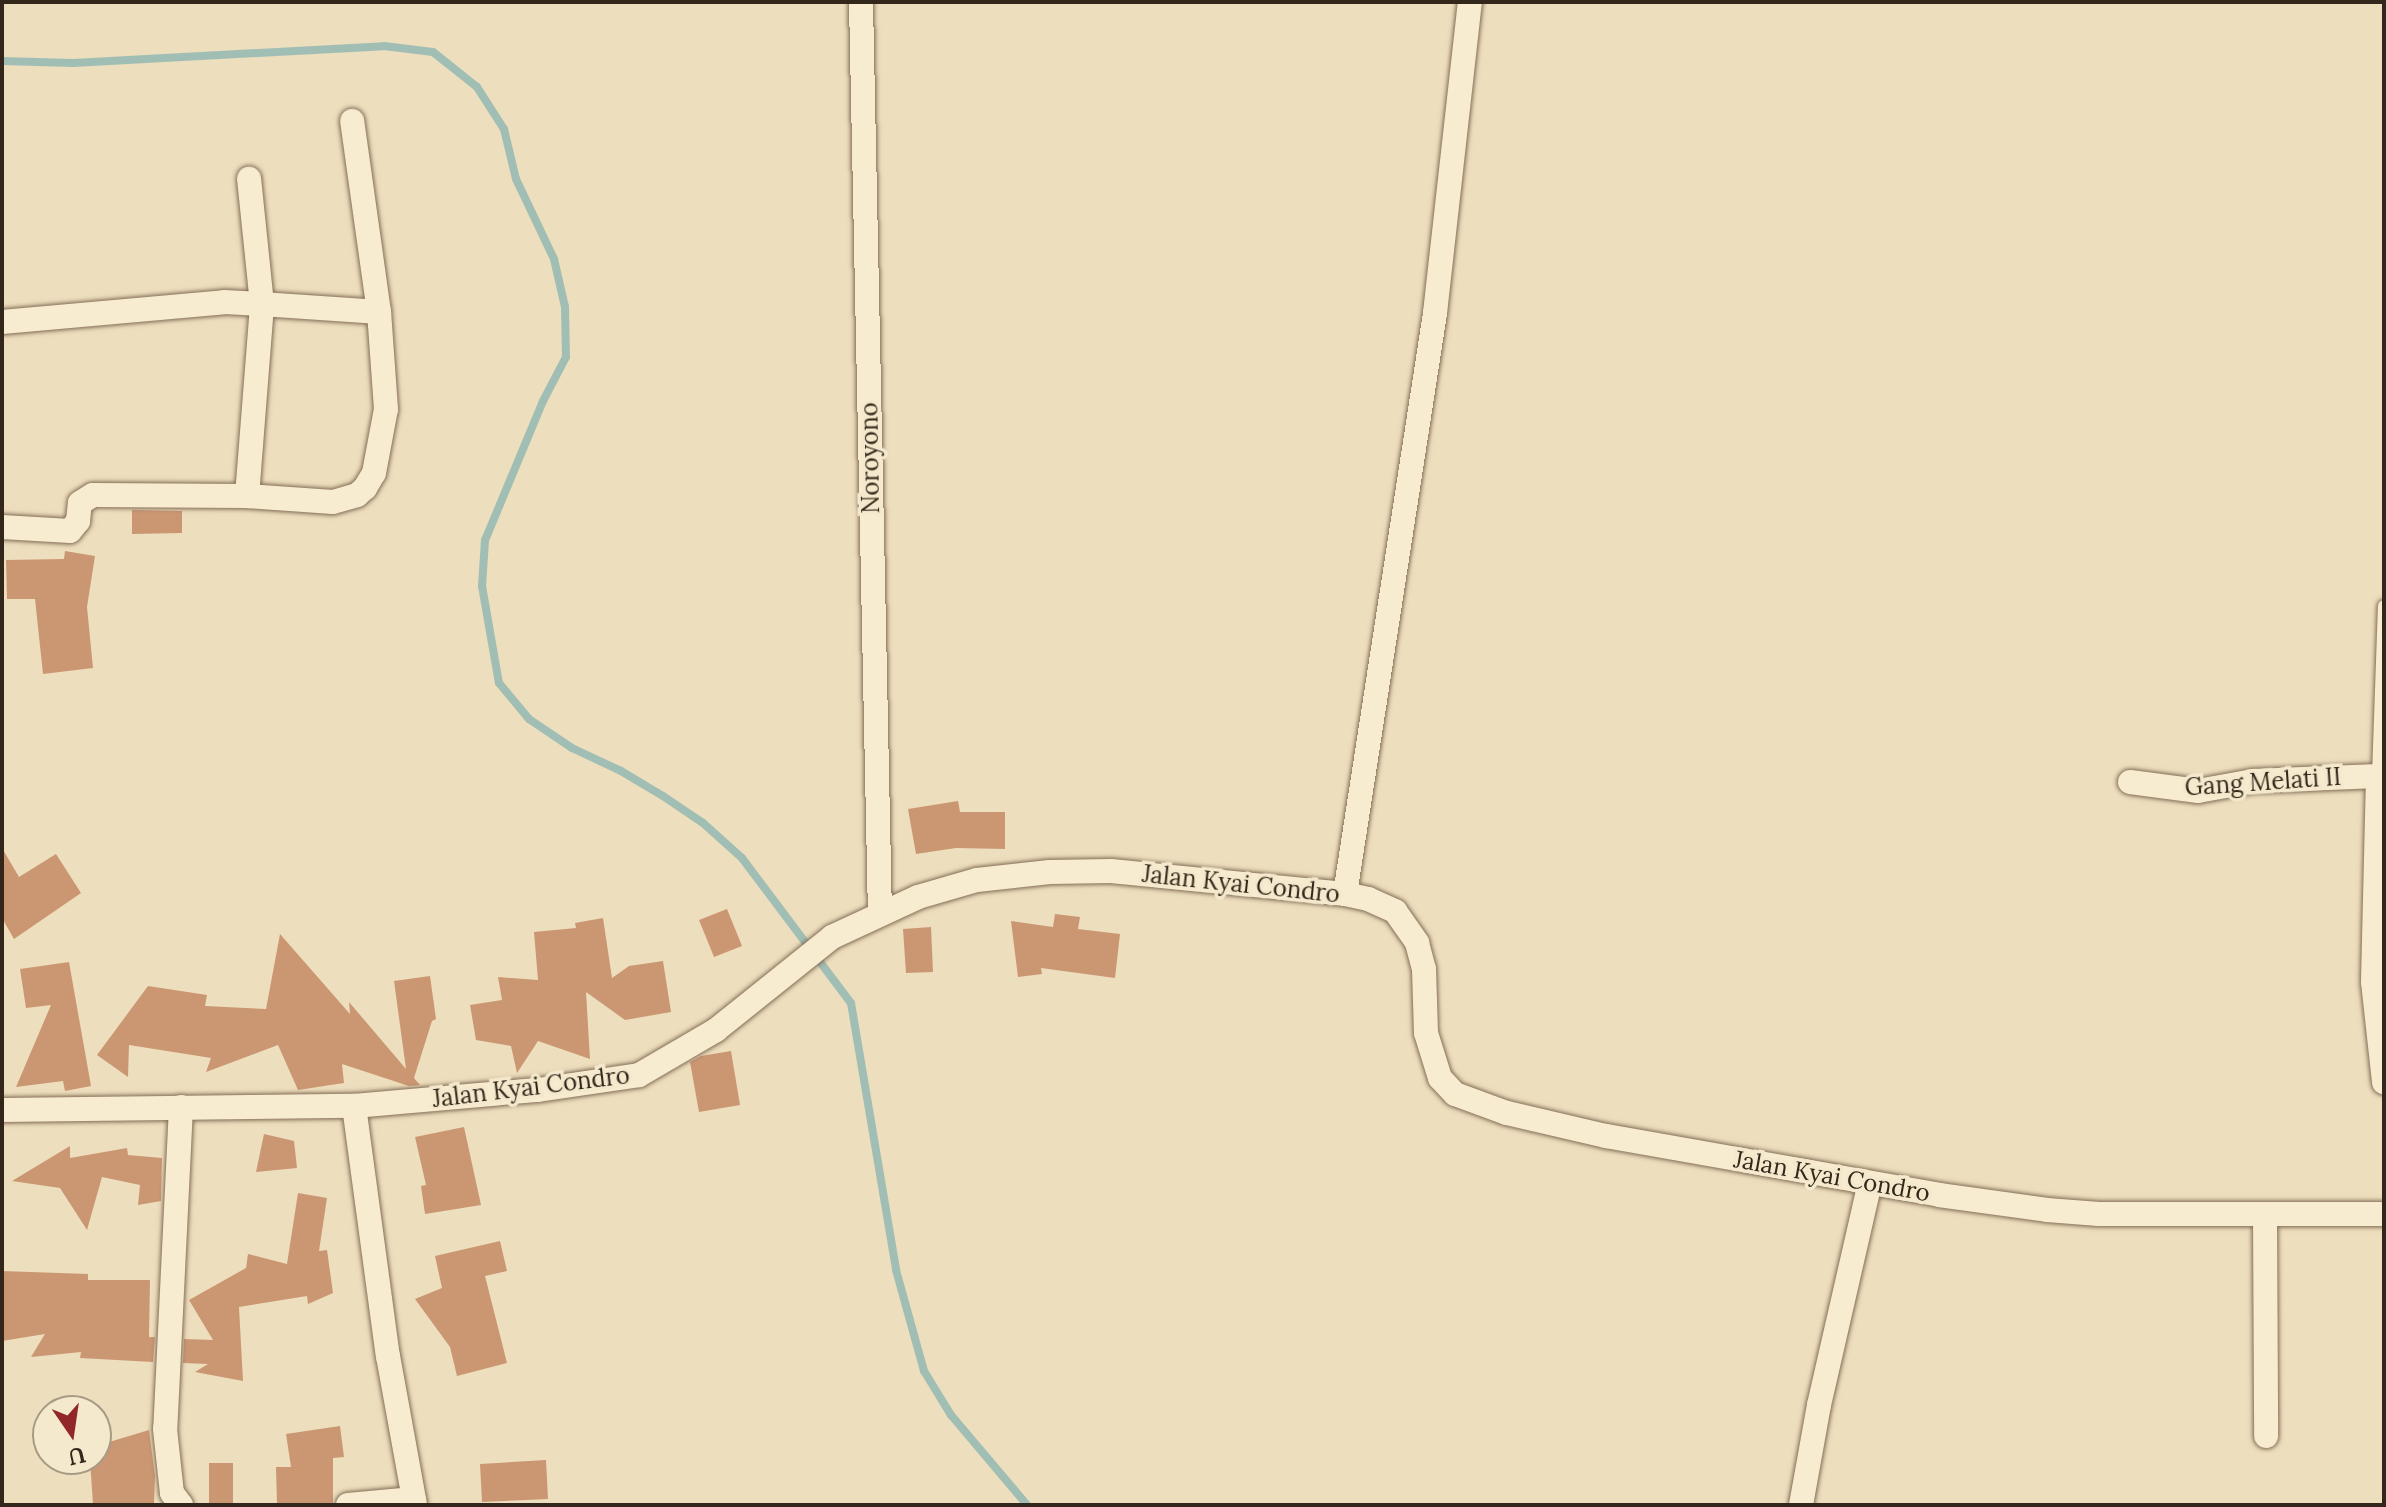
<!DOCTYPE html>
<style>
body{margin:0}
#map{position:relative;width:2386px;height:1507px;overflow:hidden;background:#eddebd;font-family:Lora,serif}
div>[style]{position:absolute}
.stream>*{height:8px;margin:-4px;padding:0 4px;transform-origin:4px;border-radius:4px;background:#a1beb5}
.building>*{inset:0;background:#cb9773}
.roads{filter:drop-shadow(0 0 2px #846e57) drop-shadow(0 0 2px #846e57)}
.service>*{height:12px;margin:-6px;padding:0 6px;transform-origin:6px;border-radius:6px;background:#f8ecd0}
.minor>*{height:24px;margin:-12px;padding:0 12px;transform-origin:12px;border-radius:12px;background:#f8ecd0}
span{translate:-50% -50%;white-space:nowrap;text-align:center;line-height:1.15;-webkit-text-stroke:7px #f4e9cc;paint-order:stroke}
.street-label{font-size:24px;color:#33271b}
.frame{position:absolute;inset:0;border:4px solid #33271b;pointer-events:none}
.north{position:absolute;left:32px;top:1395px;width:80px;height:80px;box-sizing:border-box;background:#f4e9cc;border:2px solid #a79b85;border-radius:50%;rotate:167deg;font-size:22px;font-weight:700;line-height:32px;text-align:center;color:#33271b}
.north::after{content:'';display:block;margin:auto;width:28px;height:36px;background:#922729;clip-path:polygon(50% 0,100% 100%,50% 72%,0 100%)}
</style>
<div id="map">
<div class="stream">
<i style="left:2px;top:61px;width:71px;rotate:1.6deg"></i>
<i style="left:73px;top:63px;width:311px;rotate:-3.1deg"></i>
<i style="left:384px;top:46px;width:49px;rotate:7deg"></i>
<i style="left:433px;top:52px;width:56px;rotate:38.5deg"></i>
<i style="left:477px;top:87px;width:50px;rotate:57.3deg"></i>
<i style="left:504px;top:129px;width:51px;rotate:76.5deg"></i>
<i style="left:516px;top:179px;width:89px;rotate:64.6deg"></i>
<i style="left:554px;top:259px;width:49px;rotate:77.1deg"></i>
<i style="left:565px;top:307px;width:50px;rotate:88.9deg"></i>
<i style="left:566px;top:357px;width:50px;rotate:117.6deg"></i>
<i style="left:543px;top:401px;width:151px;rotate:112.6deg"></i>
<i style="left:485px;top:540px;width:46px;rotate:93.7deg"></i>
<i style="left:482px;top:586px;width:98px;rotate:80.1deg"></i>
<i style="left:499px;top:683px;width:47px;rotate:50.2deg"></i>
<i style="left:529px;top:719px;width:52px;rotate:34deg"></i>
<i style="left:572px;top:748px;width:54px;rotate:25.1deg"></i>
<i style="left:621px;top:771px;width:49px;rotate:30.8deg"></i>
<i style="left:663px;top:796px;width:48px;rotate:34deg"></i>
<i style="left:703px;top:823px;width:52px;rotate:41.9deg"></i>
<i style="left:742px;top:858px;width:181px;rotate:53.1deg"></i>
<i style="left:851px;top:1003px;width:271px;rotate:80.4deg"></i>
<i style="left:896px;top:1270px;width:105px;rotate:74.5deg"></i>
<i style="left:924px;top:1371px;width:52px;rotate:58.5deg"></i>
<i style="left:951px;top:1415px;width:118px;rotate:49.8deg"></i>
</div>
<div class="building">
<i style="clip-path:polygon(132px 510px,182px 511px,182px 533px,132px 534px)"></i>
<i style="clip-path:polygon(65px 551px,95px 556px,87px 607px,93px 668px,43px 674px,35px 599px,7px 599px,6px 560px,64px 559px)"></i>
<i style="clip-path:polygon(958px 801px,960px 812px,1005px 812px,1005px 849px,956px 848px,916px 854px,908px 809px)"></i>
<i style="clip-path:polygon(2px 848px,19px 877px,56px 854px,81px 893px,14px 939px,2px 918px)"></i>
<i style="clip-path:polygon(727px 909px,742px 946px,714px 957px,699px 920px)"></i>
<i style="clip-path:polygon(1055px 914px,1080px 917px,1078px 929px,1120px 934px,1115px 978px,1041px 968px,1042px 974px,1018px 977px,1011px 921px,1053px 927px)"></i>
<i style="clip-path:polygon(603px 918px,612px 978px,629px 966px,663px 961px,671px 1012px,625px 1020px,586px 992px,590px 1059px,538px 1041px,517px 1073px,511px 1046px,476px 1040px,470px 1005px,502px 1000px,498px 977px,538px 980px,534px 932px,576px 928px,575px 923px)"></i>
<i style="clip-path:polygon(931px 927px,933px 972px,906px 973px,903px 929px)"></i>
<i style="clip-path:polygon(280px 934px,350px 1014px,349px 1002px,406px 1069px,394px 981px,430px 976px,436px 1019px,432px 1021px,414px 1078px,420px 1085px,409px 1086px,342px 1064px,344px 1083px,298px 1090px,278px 1045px,206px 1072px,211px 1058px,129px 1045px,128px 1077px,97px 1055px,148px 986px,207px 995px,205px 1006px,266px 1009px)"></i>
<i style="clip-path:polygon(69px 962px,91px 1086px,65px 1091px,63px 1081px,16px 1087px,51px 1005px,26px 1008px,20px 969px)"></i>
<i style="clip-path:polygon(731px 1051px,740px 1105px,699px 1112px,690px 1062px,701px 1056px)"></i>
<i style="clip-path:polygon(464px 1127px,481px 1205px,425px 1214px,421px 1186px,426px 1185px,415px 1137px)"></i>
<i style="clip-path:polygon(264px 1134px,294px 1141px,297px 1168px,256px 1172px)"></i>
<i style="clip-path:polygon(70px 1146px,70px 1158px,127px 1148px,128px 1155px,162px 1158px,161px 1201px,138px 1205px,140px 1185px,102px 1177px,87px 1230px,60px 1188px,12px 1181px)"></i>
<i style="clip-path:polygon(298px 1193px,327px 1198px,319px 1251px,327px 1250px,333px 1293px,308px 1304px,307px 1296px,239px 1307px,243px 1381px,195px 1372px,208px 1364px,183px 1363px,184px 1339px,213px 1340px,189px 1300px,246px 1268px,248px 1254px,287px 1264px)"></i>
<i style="clip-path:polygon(500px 1241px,507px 1271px,485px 1276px,507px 1363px,457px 1376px,450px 1347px,415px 1299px,442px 1288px,435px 1256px)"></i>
<i style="clip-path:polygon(2px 1271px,88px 1274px,88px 1280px,150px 1280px,149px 1337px,155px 1337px,153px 1362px,80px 1358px,81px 1352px,31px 1357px,45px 1334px,2px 1341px)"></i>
<i style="clip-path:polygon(340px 1426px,344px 1457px,333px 1458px,333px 1504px,277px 1505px,276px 1467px,291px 1467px,286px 1434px)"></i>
<i style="clip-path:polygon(149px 1430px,155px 1476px,154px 1505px,93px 1505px,90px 1459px,96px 1459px,96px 1446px)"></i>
<i style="clip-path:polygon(546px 1460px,548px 1499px,482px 1502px,480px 1464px)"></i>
<i style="clip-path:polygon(209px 1463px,233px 1463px,233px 1505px,209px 1505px)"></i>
</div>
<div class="roads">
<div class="service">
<i style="left:2378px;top:776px;width:170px;rotate:-88deg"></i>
</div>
<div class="minor">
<i style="left:861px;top:2px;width:912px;rotate:88.81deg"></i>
<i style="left:2px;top:322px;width:223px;rotate:-5.1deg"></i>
<i style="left:224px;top:302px;width:38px;rotate:3deg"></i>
<i style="left:262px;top:304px;width:126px;rotate:-95.9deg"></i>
<i style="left:247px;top:496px;width:86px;rotate:4deg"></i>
<i style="left:333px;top:502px;width:25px;rotate:-16deg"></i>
<i style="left:357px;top:495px;width:11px;rotate:-41deg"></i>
<i style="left:365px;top:488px;width:17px;rotate:-59deg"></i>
<i style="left:374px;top:473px;width:65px;rotate:-79.4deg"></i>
<i style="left:386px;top:409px;width:97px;rotate:-94.1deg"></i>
<i style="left:2px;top:527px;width:68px;rotate:3.4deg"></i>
<i style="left:70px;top:531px;width:13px;rotate:-51deg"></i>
<i style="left:78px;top:521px;width:18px;rotate:-84deg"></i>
<i style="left:80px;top:503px;width:15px;rotate:-32deg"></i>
<i style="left:93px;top:495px;width:154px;rotate:0.4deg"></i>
<i style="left:247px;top:496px;width:193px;rotate:-85.5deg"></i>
<i style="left:262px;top:304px;width:117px;rotate:3.9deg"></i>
<i style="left:379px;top:312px;width:193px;rotate:-98deg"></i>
<i style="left:2130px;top:782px;width:69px;rotate:7.5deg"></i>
<i style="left:2198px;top:791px;width:56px;rotate:-10.3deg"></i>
<i style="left:2253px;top:781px;width:125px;rotate:-2.3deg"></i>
<i style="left:2378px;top:776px;width:206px;rotate:91.4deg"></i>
<i style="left:2373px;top:982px;width:101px;rotate:83.7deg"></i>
<i style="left:1345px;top:894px;width:588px;rotate:-81.19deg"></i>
<i style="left:1435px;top:313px;width:313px;rotate:-83.6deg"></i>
<i style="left:354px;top:1106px;width:252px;rotate:82.3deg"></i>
<i style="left:388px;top:1356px;width:151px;rotate:79.7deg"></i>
<i style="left:181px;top:1107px;width:322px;rotate:92.8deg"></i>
<i style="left:165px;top:1429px;width:64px;rotate:83.8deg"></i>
<i style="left:172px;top:1493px;width:15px;rotate:53deg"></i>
<i style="left:2px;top:1110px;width:352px;rotate:-0.7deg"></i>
<i style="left:354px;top:1106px;width:185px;rotate:-5deg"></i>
<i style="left:538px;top:1090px;width:102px;rotate:-8.4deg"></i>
<i style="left:639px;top:1075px;width:89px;rotate:-30.3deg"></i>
<i style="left:716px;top:1030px;width:149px;rotate:-38.7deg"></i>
<i style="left:832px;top:937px;width:95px;rotate:-24.9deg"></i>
<i style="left:918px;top:897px;width:61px;rotate:-16.1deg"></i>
<i style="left:977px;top:880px;width:73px;rotate:-6.3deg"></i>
<i style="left:1050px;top:872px;width:61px;rotate:-0.9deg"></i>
<i style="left:1111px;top:871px;width:235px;rotate:5.6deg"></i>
<i style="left:1345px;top:894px;width:24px;rotate:12deg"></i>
<i style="left:1368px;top:899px;width:30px;rotate:24deg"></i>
<i style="left:1395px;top:911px;width:39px;rotate:55deg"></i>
<i style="left:1417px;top:943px;width:27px;rotate:75deg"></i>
<i style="left:1424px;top:969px;width:64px;rotate:88.2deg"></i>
<i style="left:1426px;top:1033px;width:47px;rotate:72.7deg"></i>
<i style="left:1440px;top:1078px;width:22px;rotate:47deg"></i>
<i style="left:1455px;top:1094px;width:55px;rotate:20.1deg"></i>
<i style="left:1507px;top:1113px;width:102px;rotate:13.1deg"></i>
<i style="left:1606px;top:1136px;width:338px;rotate:10deg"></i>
<i style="left:1939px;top:1195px;width:109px;rotate:7.9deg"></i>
<i style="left:2047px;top:1210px;width:52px;rotate:4.4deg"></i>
<i style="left:2099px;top:1214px;width:285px"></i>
<i style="left:2265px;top:1214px;width:222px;rotate:89.7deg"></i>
<i style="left:348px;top:1505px;width:66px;rotate:-5.2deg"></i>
<i style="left:1801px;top:1505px;width:102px;rotate:-79.8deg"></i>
<i style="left:1819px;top:1405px;width:228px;rotate:-77.1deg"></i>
</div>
</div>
<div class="street-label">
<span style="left:870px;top:458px;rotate:-91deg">Noroyono</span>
<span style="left:2263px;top:782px;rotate:-4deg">Gang Melati II</span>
<span style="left:1241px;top:884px;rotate:6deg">Jalan Kyai Condro</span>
<span style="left:531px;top:1087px;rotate:-7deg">Jalan Kyai Condro</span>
<span style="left:1832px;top:1176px;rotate:10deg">Jalan Kyai Condro</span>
</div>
<div class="frame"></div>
<div class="north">U</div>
</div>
